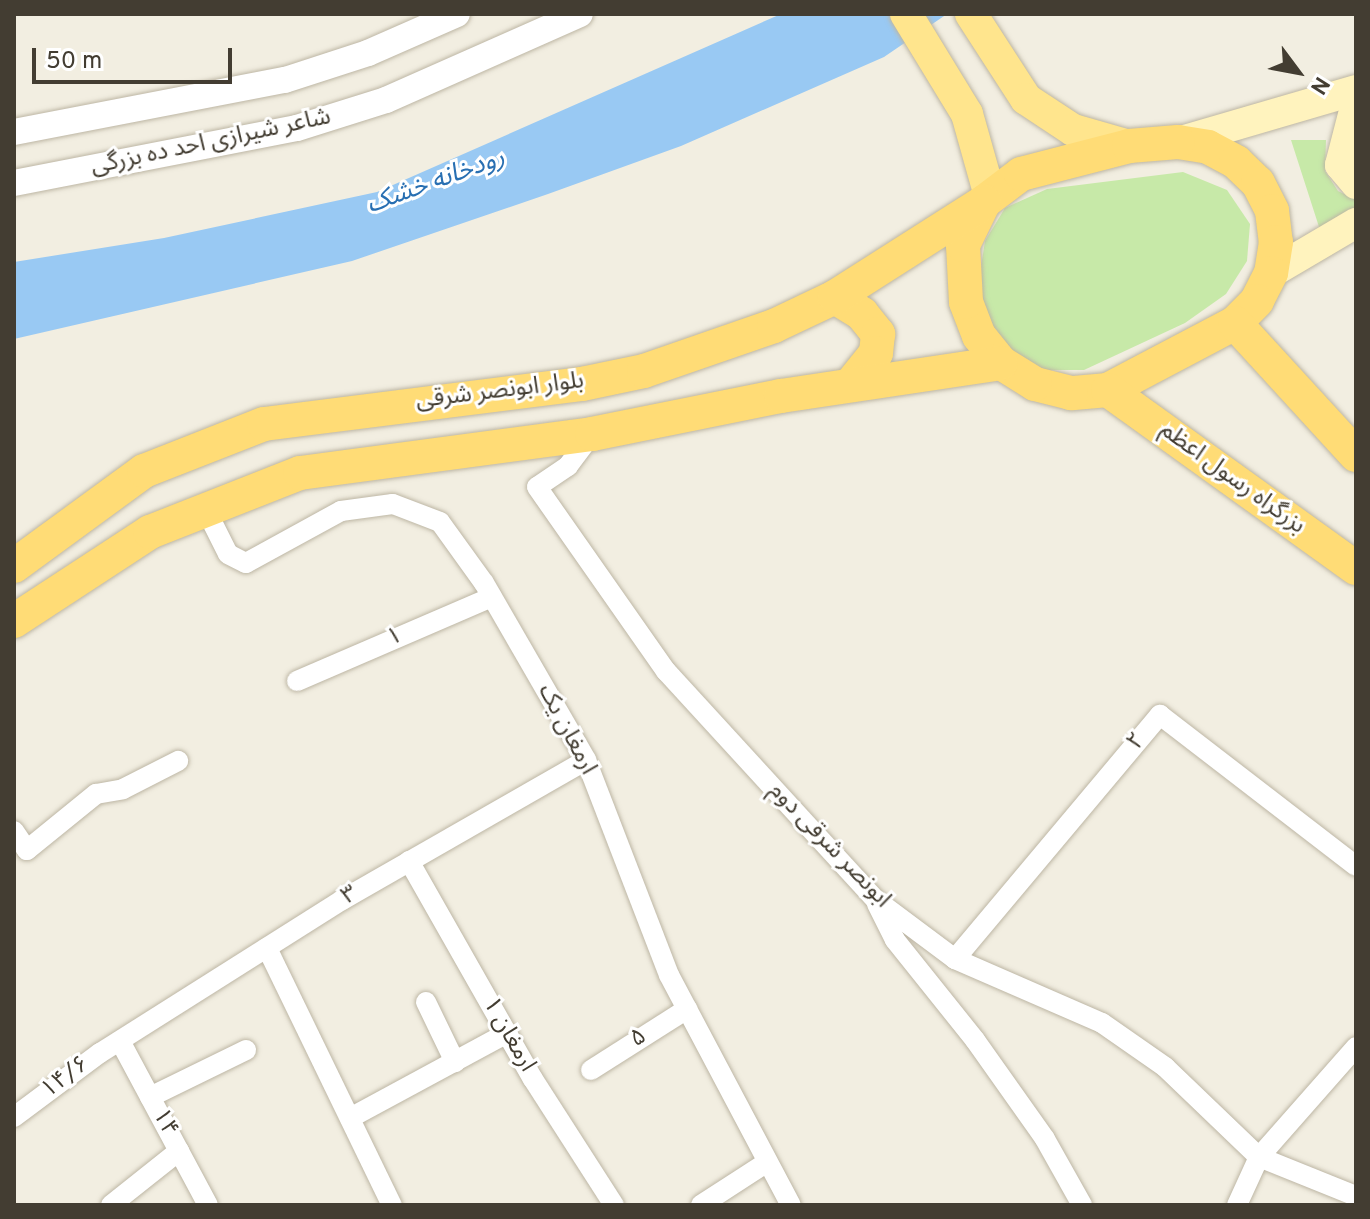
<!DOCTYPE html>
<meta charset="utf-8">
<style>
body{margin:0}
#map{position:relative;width:1370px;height:1219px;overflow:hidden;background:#f2eee1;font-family:Overpass,"Noto Sans Arabic",sans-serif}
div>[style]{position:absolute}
.green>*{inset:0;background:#c7e9a8}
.water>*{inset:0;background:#99c9f3}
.roads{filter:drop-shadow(0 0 2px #bdb6a4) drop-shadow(0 0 2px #bdb6a4)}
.minor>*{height:20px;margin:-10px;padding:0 10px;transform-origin:10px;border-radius:10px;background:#fff}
.tertiary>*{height:26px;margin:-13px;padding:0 13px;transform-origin:13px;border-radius:13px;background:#fff}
.secondary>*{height:30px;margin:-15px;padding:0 15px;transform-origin:15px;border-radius:15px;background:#fff3be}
.primary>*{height:32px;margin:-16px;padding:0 16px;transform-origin:16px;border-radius:16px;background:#ffe58d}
.trunk>*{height:34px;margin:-17px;padding:0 17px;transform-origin:17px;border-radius:17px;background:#ffdc76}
span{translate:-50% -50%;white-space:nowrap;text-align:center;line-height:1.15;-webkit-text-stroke:6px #fff;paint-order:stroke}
.street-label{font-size:24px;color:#433d32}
.water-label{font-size:26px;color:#286fb2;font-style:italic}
.frame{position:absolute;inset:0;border:16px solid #433d32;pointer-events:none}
.north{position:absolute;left:1258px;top:32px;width:80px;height:80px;-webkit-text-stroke:6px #fff;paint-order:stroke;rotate:122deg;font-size:22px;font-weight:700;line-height:32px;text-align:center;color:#433d32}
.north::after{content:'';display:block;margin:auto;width:28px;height:36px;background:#433d32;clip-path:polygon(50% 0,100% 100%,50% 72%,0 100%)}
.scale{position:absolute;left:32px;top:48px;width:200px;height:36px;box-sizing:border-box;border:4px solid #433d32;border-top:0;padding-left:10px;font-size:24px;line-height:28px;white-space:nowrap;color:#433d32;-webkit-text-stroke:6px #fff;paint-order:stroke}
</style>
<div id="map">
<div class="green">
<i style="clip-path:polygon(1291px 140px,1326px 140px,1325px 171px,1338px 191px,1356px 200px,1356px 208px,1320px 230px)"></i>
<i style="clip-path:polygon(1183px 172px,1227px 190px,1250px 224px,1247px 261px,1226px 294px,1185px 323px,1084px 370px,1043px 370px,1011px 355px,990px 324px,978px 286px,985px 241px,1005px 208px,1047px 189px)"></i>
</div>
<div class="water">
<i style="clip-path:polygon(781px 14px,947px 14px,884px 57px,681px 146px,548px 194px,352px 261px,14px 339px,14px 262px,164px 238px,377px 192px)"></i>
</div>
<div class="roads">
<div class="minor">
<i style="left:592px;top:434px;width:40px;rotate:127deg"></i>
<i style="left:568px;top:466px;width:37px;rotate:146deg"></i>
<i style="left:537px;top:487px;width:225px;rotate:55deg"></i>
<i style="left:666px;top:671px;width:311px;rotate:47.5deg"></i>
<i style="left:876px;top:900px;width:99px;rotate:36.8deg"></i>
<i style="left:955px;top:959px;width:160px;rotate:23.5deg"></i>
<i style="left:1102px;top:1023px;width:77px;rotate:34.9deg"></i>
<i style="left:1165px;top:1067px;width:130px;rotate:43.8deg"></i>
<i style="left:1259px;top:1157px;width:53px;rotate:114.6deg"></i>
<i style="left:205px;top:508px;width:51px;rotate:63.4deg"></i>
<i style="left:228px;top:554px;width:20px;rotate:27deg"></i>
<i style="left:246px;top:563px;width:108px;rotate:-28.7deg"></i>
<i style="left:341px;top:511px;width:52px;rotate:-7.7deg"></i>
<i style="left:393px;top:504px;width:50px;rotate:21deg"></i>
<i style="left:440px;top:522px;width:75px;rotate:54.2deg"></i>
<i style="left:484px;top:583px;width:204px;rotate:60deg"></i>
<i style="left:586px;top:760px;width:230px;rotate:68.9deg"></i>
<i style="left:669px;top:975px;width:260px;rotate:62.1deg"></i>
<i style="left:297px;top:681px;width:212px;rotate:-23.3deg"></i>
<i style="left:14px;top:831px;width:23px;rotate:56deg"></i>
<i style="left:27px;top:850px;width:89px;rotate:-39.1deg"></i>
<i style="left:96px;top:794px;width:27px;rotate:-10deg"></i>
<i style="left:123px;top:789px;width:62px;rotate:-27deg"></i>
<i style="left:409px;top:861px;width:251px;rotate:60.4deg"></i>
<i style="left:533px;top:1079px;width:150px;rotate:57.3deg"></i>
<i style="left:877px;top:904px;width:40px;rotate:63.4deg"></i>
<i style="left:895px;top:940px;width:128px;rotate:51.3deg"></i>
<i style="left:975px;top:1040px;width:121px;rotate:54.7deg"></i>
<i style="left:1045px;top:1139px;width:76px;rotate:60.7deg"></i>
<i style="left:267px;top:948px;width:286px;rotate:64.1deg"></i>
<i style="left:955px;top:959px;width:319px;rotate:-50deg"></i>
<i style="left:1160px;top:715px;width:247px;rotate:37.6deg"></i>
<i style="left:426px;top:1002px;width:67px;rotate:64.2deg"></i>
<i style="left:120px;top:1041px;width:186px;rotate:61.8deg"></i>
<i style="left:1356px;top:1047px;width:147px;rotate:131.4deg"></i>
<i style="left:1259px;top:1157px;width:105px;rotate:21.9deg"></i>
<i style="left:591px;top:1070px;width:114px;rotate:-32.4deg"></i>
<i style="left:150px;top:1097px;width:107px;rotate:-26.1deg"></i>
<i style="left:14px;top:1117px;width:107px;rotate:-36.7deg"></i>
<i style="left:100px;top:1053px;width:286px;rotate:-32.3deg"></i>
<i style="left:342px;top:900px;width:281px;rotate:-29.8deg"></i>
<i style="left:350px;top:1118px;width:179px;rotate:-28.4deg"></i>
<i style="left:111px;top:1205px;width:87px;rotate:-38.5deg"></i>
<i style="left:701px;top:1205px;width:77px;rotate:-32.9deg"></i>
</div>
<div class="tertiary">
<i style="left:14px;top:132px;width:276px;rotate:-10.9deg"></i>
<i style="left:285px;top:80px;width:87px;rotate:-18deg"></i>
<i style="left:368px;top:53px;width:97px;rotate:-23.7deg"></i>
<i style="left:14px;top:183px;width:288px;rotate:-11deg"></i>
<i style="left:297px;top:128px;width:93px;rotate:-17.5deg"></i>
<i style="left:386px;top:100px;width:212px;rotate:-23.9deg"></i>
</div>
<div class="secondary">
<i style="left:1356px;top:103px;width:64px;rotate:104.5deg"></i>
<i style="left:1340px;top:165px;width:25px;rotate:50deg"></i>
<i style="left:1178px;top:142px;width:185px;rotate:-16.3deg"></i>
<i style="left:1271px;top:273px;width:99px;rotate:-30.5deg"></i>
</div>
<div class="primary">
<i style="left:906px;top:14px;width:117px;rotate:58.6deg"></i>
<i style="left:967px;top:114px;width:85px;rotate:74.3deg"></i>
<i style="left:971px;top:14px;width:101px;rotate:57.1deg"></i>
<i style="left:1026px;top:99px;width:56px;rotate:33.4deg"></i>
<i style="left:1073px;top:130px;width:58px;rotate:15.9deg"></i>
</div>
<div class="trunk">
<i style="left:1178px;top:142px;width:30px;rotate:9deg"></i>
<i style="left:1208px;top:147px;width:32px;rotate:28deg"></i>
<i style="left:1236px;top:162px;width:30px;rotate:44deg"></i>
<i style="left:1258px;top:183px;width:31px;rotate:63deg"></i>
<i style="left:1272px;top:211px;width:31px;rotate:83deg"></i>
<i style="left:1276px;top:242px;width:31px;rotate:99deg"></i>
<i style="left:1271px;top:273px;width:31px;rotate:117deg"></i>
<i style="left:1257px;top:301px;width:31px;rotate:135deg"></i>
<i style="left:1235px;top:323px;width:144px;rotate:152.2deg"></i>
<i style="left:1108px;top:390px;width:37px;rotate:175deg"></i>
<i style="left:1071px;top:393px;width:37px;rotate:-166deg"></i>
<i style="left:1035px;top:384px;width:40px;rotate:-148deg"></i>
<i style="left:1001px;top:363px;width:35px;rotate:-129deg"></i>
<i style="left:979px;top:336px;width:36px;rotate:-111deg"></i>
<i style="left:966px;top:302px;width:57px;rotate:-93deg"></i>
<i style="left:963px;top:245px;width:48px;rotate:-64deg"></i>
<i style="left:984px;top:202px;width:46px;rotate:-37.1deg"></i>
<i style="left:1021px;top:174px;width:112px;rotate:-14.5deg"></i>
<i style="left:1129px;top:146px;width:49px;rotate:-4.7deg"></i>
<i style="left:835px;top:297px;width:32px;rotate:32deg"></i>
<i style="left:862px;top:314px;width:26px;rotate:51deg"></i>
<i style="left:878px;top:334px;width:19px;rotate:96deg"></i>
<i style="left:876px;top:353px;width:40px;rotate:129deg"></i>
<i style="left:1235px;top:323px;width:179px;rotate:47.5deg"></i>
<i style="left:1108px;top:390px;width:305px;rotate:35.7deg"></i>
<i style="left:14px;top:566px;width:161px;rotate:-36.2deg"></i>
<i style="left:144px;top:471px;width:129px;rotate:-21.4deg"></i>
<i style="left:264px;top:424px;width:321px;rotate:-7.2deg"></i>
<i style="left:582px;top:384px;width:63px;rotate:-11.8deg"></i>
<i style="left:644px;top:371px;width:138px;rotate:-19.1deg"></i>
<i style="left:774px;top:326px;width:68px;rotate:-25.4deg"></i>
<i style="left:835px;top:297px;width:177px;rotate:-32.5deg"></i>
<i style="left:14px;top:621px;width:163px;rotate:-33.2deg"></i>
<i style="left:150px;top:532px;width:161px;rotate:-21.5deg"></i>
<i style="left:300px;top:473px;width:295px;rotate:-7.6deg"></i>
<i style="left:592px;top:434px;width:193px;rotate:-11.4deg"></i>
<i style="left:781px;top:396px;width:222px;rotate:-8.5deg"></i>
</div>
</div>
<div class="street-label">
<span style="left:211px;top:143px;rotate:-12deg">شاعر شیرازی احد ده بزرگی</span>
<span style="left:500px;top:392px;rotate:-7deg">بلوار ابونصر شرقی</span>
<span style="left:1232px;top:479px;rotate:36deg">بزرگراه رسول اعظم</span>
<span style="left:395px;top:638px;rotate:-24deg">۱</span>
<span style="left:566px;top:730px;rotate:62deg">ارمغان یک</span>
<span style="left:1137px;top:742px;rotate:-50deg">۲</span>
<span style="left:829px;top:846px;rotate:46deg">ابونصر شرقی دوم</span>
<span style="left:350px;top:896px;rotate:-31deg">۳</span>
<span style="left:508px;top:1035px;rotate:60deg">ارمغان ۱</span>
<span style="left:639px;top:1039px;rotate:-33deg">۵</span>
<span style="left:66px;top:1078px;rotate:-37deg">۱۴/۶</span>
<span style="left:164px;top:1123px;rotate:62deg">۱۴</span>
</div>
<div class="water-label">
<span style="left:436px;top:182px;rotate:-20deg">رودخانه خشک</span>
</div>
<div class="frame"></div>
<div class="north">N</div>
<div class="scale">50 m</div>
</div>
